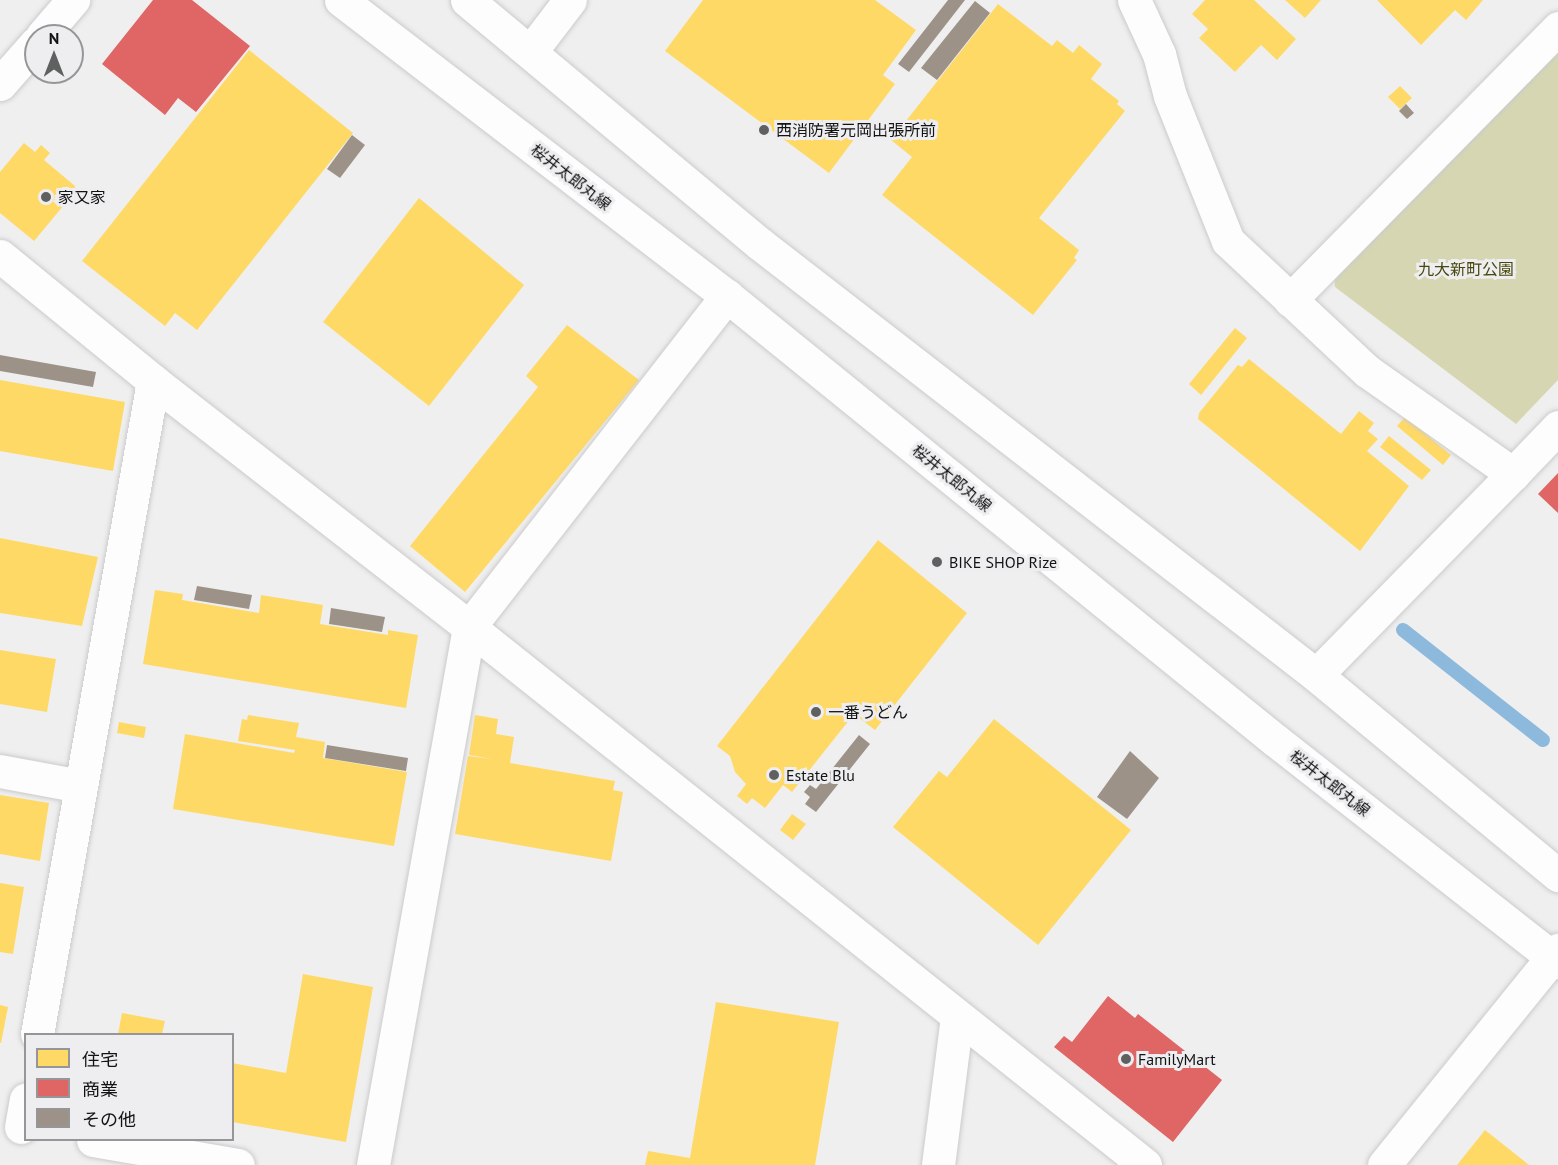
<!DOCTYPE html>
<meta charset="utf-8">
<style>
body{margin:0}
#map{position:relative;width:1558px;height:1165px;overflow:hidden;background:#efeff0;font-family:"PT Sans","Noto Sans JP",sans-serif}
div>[style]{position:absolute}
.green>*{inset:0;background:#d6d7b2}
.homes>*{inset:0;background:#ffd966}
.shops>*{inset:0;background:#e06666}
.stream>*{height:14px;margin:-7px;padding:0 7px;transform-origin:7px;border-radius:7px;background:#8cb9dc}
.building>*{inset:0;background:#9d9288}
.roads{filter:drop-shadow(0 0 2px #cbcbcc) drop-shadow(0 0 2px #cbcbcc)}
.minor>*{height:33px;margin:-16.5px;padding:0 16.5px;transform-origin:16.5px;border-radius:16.5px;background:#fdfdfd}
.major>*{height:33px;margin:-16.5px;padding:0 16.5px;transform-origin:16.5px;border-radius:16.5px;background:#fdfdfd}
.dots>*{width:16px;height:16px;translate:-50% -50%;box-sizing:border-box;border:3px solid #eeeef1;border-radius:50%}
span{translate:-50% -50%;white-space:nowrap;text-align:center;line-height:1.15;-webkit-text-stroke:6px #eeeef1;paint-order:stroke}
.poi-label{font-size:16px;color:#121313}
.left{translate:0 -50%;text-align:left}
.street-label{font-size:16px;color:#121313}
.park-label{font-size:16px;color:#47480b}
.legend{position:absolute;left:24px;top:1033px;width:210px;height:108px;box-sizing:border-box;background:#eeeef1;border:2px solid #969698;margin:0;padding:8px 10px;list-style:none;font-size:18px;color:#121313}
.legend li{display:flex;align-items:center;gap:12px;height:30px}
.legend b{width:30px;border:2px solid #969698}
.north{position:absolute;left:24px;top:24px;width:60px;height:60px;box-sizing:border-box;background:#eeeef1;border:2px solid #969698;border-radius:50%;rotate:0deg;font-size:16px;font-weight:700;line-height:24px;text-align:center;color:#121313}
.north::after{content:'';display:block;margin:auto;width:21px;height:27px;background:#5f6060;clip-path:polygon(50% 0,100% 100%,50% 72%,0 100%)}
</style>
<div id="map">
<div class="green">
<i style="clip-path:polygon(1558px 46px,1558px 380px,1516px 424px,1335px 287px,1334px 273px)"></i>
</div>
<div class="homes">
<i style="clip-path:polygon(703px 0,875px 0,916px 30px,883px 75px,895px 84px,829px 173px,665px 51px)"></i>
<i style="clip-path:polygon(1205px 0,1254px 0,1296px 39px,1277px 60px,1261px 45px,1235px 72px,1199px 38px,1208px 29px,1192px 14px)"></i>
<i style="clip-path:polygon(1285px 0,1321px 0,1305px 18px)"></i>
<i style="clip-path:polygon(1377px 0,1483px 0,1466px 20px,1455px 10px,1421px 45px)"></i>
<i style="clip-path:polygon(998px 4px,1052px 46px,1057px 40px,1073px 53px,1079px 45px,1102px 64px,1091px 79px,1119px 101px,1117px 104px,1125px 111px,1039px 218px,1079px 250px,1074px 258px,1077px 260px,1033px 315px,882px 195px,912px 157px,891px 140px)"></i>
<i style="clip-path:polygon(249px 50px,353px 133px,197px 330px,175px 313px,165px 326px,82px 261px)"></i>
<i style="clip-path:polygon(1400px 86px,1412px 98px,1400px 109px,1388px 97px)"></i>
<i style="clip-path:polygon(24px 143px,35px 152px,41px 145px,50px 153px,44px 160px,75px 186px,74px 193px,34px 241px,0 213px,0 172px)"></i>
<i style="clip-path:polygon(419px 198px,524px 285px,429px 406px,323px 322px)"></i>
<i style="clip-path:polygon(567px 325px,639px 380px,465px 592px,410px 546px,538px 387px,526px 376px)"></i>
<i style="clip-path:polygon(1235px 328px,1247px 338px,1201px 395px,1189px 384px)"></i>
<i style="clip-path:polygon(1249px 359px,1341px 434px,1359px 411px,1374px 423px,1368px 431px,1378px 439px,1367px 451px,1409px 486px,1360px 551px,1198px 419px,1199px 413px,1238px 365px,1242px 367px)"></i>
<i style="clip-path:polygon(0 380px,125px 402px,113px 471px,0 451px)"></i>
<i style="clip-path:polygon(1405px 417px,1451px 455px,1443px 465px,1397px 426px)"></i>
<i style="clip-path:polygon(1389px 436px,1431px 470px,1422px 480px,1380px 447px)"></i>
<i style="clip-path:polygon(0 538px,98px 557px,82px 626px,0 613px)"></i>
<i style="clip-path:polygon(878px 540px,967px 613px,875px 730px,854px 714px,792px 792px,783px 785px,765px 808px,752px 798px,747px 804px,737px 796px,746px 784px,735px 772px,730px 756px,717px 746px)"></i>
<i style="clip-path:polygon(155px 590px,183px 594px,182px 600px,259px 613px,261px 595px,323px 605px,320px 624px,388px 635px,388px 630px,418px 635px,406px 708px,143px 664px)"></i>
<i style="clip-path:polygon(0 650px,56px 659px,47px 712px,0 704px)"></i>
<i style="clip-path:polygon(248px 715px,299px 723px,296px 737px,325px 742px,323px 758px,407px 772px,394px 846px,173px 809px,185px 734px,294px 753px,295px 750px,238px 741px,242px 719px,247px 720px)"></i>
<i style="clip-path:polygon(475px 715px,498px 719px,496px 734px,514px 737px,510px 763px,615px 781px,613px 790px,623px 792px,611px 861px,455px 834px,468px 756px,492px 759px,469px 755px)"></i>
<i style="clip-path:polygon(994px 719px,1131px 830px,1038px 945px,893px 827px,939px 771px,947px 777px)"></i>
<i style="clip-path:polygon(119px 722px,146px 727px,144px 738px,117px 733px)"></i>
<i style="clip-path:polygon(0 795px,49px 803px,40px 861px,0 854px)"></i>
<i style="clip-path:polygon(792px 814px,806px 824px,793px 840px,780px 830px)"></i>
<i style="clip-path:polygon(0 883px,24px 887px,13px 954px,0 952px)"></i>
<i style="clip-path:polygon(303px 974px,373px 987px,346px 1142px,232px 1122px,232px 1063px,286px 1073px)"></i>
<i style="clip-path:polygon(716px 1002px,839px 1022px,815px 1165px,645px 1165px,648px 1151px,690px 1158px)"></i>
<i style="clip-path:polygon(0 1005px,8px 1007px,1px 1043px,0 1043px)"></i>
<i style="clip-path:polygon(122px 1013px,165px 1021px,162px 1034px,118px 1034px)"></i>
<i style="clip-path:polygon(1485px 1130px,1529px 1165px,1457px 1165px)"></i>
</div>
<div class="shops">
<i style="clip-path:polygon(153px 0,192px 0,250px 46px,196px 112px,178px 98px,165px 115px,102px 64px)"></i>
<i style="clip-path:polygon(1558px 473px,1558px 513px,1538px 494px)"></i>
<i style="clip-path:polygon(1108px 996px,1135px 1018px,1138px 1014px,1222px 1080px,1173px 1142px,1054px 1047px,1064px 1036px,1072px 1042px)"></i>
</div>
<div class="stream">
<i style="left:1403px;top:630px;width:178px;rotate:38.2deg"></i>
</div>
<div class="building">
<i style="clip-path:polygon(948px 0,965px 0,909px 72px,898px 64px)"></i>
<i style="clip-path:polygon(975px 1px,990px 13px,937px 80px,921px 68px)"></i>
<i style="clip-path:polygon(1406px 104px,1414px 113px,1407px 119px,1399px 111px)"></i>
<i style="clip-path:polygon(352px 135px,365px 145px,340px 178px,327px 169px)"></i>
<i style="clip-path:polygon(0 355px,96px 372px,93px 387px,0 371px)"></i>
<i style="clip-path:polygon(197px 586px,252px 595px,249px 609px,194px 600px)"></i>
<i style="clip-path:polygon(331px 608px,385px 617px,382px 632px,329px 624px)"></i>
<i style="clip-path:polygon(859px 735px,870px 744px,816px 812px,805px 804px,810px 797px,804px 792px,810px 785px,816px 789px)"></i>
<i style="clip-path:polygon(327px 745px,408px 758px,406px 771px,325px 758px)"></i>
<i style="clip-path:polygon(1130px 751px,1159px 778px,1127px 819px,1097px 797px)"></i>
</div>
<div class="roads">
<div class="minor">
<i style="left:1134px;top:0;width:60px;rotate:65.2deg"></i>
<i style="left:1159px;top:54px;width:43px;rotate:75.3deg"></i>
<i style="left:1170px;top:96px;width:156px;rotate:68.2deg"></i>
<i style="left:1228px;top:241px;width:190px;rotate:43.1deg"></i>
<i style="left:1367px;top:371px;width:179px;rotate:35.2deg"></i>
<i style="left:1513px;top:474px;width:281px;rotate:134.4deg"></i>
<i style="left:42px;top:36px;width:48px;rotate:-49.3deg"></i>
<i style="left:531px;top:51px;width:64px;rotate:-52.6deg"></i>
<i style="left:0;top:84px;width:55px;rotate:-48.7deg"></i>
<i style="left:0;top:256px;width:198px;rotate:39.2deg"></i>
<i style="left:153px;top:381px;width:663px;rotate:100.07deg"></i>
<i style="left:1290px;top:300px;width:382px;rotate:-45.4deg"></i>
<i style="left:153px;top:381px;width:400px;rotate:37.9deg"></i>
<i style="left:469px;top:627px;width:420px;rotate:-52.1deg"></i>
<i style="left:1513px;top:474px;width:65px;rotate:-46.2deg"></i>
<i style="left:0;top:771px;width:82px;rotate:10.5deg"></i>
<i style="left:21px;top:1127px;width:28px;rotate:-80deg"></i>
<i style="left:93px;top:1140px;width:147px;rotate:9.8deg"></i>
<i style="left:373px;top:1165px;width:546px;rotate:-79.88deg"></i>
<i style="left:469px;top:627px;width:864px;rotate:38.51deg"></i>
<i style="left:938px;top:1165px;width:149px;rotate:-82.7deg"></i>
<i style="left:1384px;top:1165px;width:277px;rotate:-51deg"></i>
</div>
<div class="major">
<i style="left:341px;top:0;width:486px;rotate:37.5deg"></i>
<i style="left:727px;top:296px;width:705px;rotate:39.02deg"></i>
<i style="left:1275px;top:740px;width:360px;rotate:38.1deg"></i>
<i style="left:467px;top:0;width:381px;rotate:39.8deg"></i>
<i style="left:760px;top:244px;width:703px;rotate:37.78deg"></i>
<i style="left:1316px;top:675px;width:314px;rotate:39.6deg"></i>
</div>
</div>
<div class="dots">
<i style="left:764px;top:130px;background:#5f6060"></i>
<i style="left:46px;top:197px;background:#5f6060"></i>
<i style="left:937px;top:562px;background:#5f6060"></i>
<i style="left:816px;top:712px;background:#5f6060"></i>
<i style="left:774px;top:775px;background:#5f6060"></i>
<i style="left:1126px;top:1059px;background:#5f6060"></i>
</div>
<div class="poi-label">
<span class="left" style="left:776px;top:130px">西消防署元岡出張所前</span>
<span class="left" style="left:58px;top:197px">家又家</span>
<span class="left" style="left:949px;top:562px">BIKE SHOP Rize</span>
<span class="left" style="left:828px;top:712px">一番うどん</span>
<span class="left" style="left:786px;top:775px">Estate Blu</span>
<span class="left" style="left:1138px;top:1059px">FamilyMart</span>
</div>
<div class="street-label">
<span style="left:571px;top:177px;rotate:38deg">桜井太郎丸線</span>
<span style="left:952px;top:478px;rotate:39deg">桜井太郎丸線</span>
<span style="left:1330px;top:783px;rotate:38deg">桜井太郎丸線</span>
</div>
<div class="park-label">
<span style="left:1466px;top:269px">九大新町公園</span>
</div>
<ul class="legend">
<li><b style="height:16px;background:#ffd966"></b>住宅</li>
<li><b style="height:16px;background:#e06666"></b>商業</li>
<li><b style="height:16px;background:#9d9288"></b>その他</li>
</ul>
<div class="north">N</div>
</div>
